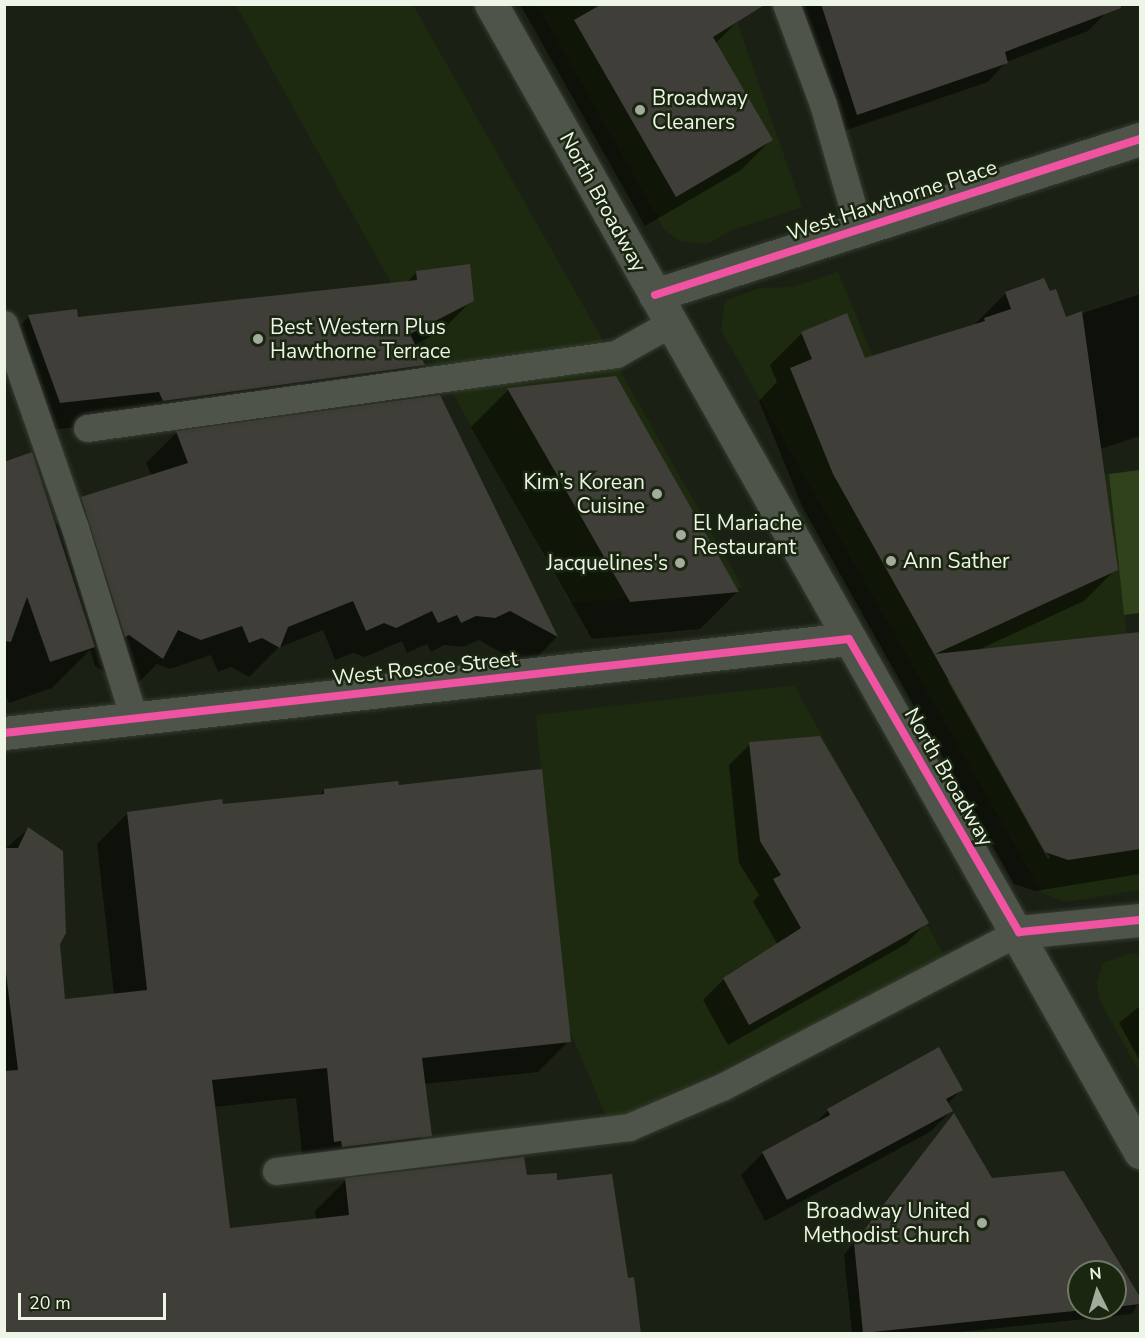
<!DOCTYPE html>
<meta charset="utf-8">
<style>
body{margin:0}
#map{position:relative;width:1145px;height:1338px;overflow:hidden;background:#1a2114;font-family:"Nunito Sans",sans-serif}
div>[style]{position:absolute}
.built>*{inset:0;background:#1d2a0f}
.green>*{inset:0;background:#2f421b}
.shadow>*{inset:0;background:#0007}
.building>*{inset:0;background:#3f3e38}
.roads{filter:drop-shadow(0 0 2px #373c33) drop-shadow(0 0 2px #373c33)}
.service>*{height:27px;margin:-13.5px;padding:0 13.5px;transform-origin:13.5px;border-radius:13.5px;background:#4f544b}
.minor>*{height:33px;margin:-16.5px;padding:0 16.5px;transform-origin:16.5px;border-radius:16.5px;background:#4f544b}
.secondary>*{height:33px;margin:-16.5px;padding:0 16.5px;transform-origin:16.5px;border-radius:16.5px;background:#4f544b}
.cycleway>*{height:8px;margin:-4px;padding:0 4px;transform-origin:4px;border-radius:4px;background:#f153a3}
.dots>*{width:16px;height:16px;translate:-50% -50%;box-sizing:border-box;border:3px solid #1a260f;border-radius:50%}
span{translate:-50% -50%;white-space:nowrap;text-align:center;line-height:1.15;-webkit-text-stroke:5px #1a260f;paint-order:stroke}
.poi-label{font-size:21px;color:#edf5e7}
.left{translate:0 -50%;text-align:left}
.right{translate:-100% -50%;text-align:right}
.street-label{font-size:21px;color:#edf5e7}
.frame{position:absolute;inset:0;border:6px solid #edf5e7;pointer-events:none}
.north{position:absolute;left:1067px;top:1260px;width:60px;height:60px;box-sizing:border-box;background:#1a260f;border:2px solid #6e7965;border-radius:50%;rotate:355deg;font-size:16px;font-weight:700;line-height:24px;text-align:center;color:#edf5e7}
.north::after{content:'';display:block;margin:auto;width:21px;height:27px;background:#a3ab9d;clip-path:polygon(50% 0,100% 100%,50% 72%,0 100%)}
.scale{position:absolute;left:18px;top:1293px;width:148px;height:27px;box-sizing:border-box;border:3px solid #edf5e7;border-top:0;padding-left:8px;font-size:18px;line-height:21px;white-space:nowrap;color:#edf5e7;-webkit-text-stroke:4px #1a260f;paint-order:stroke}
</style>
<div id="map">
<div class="built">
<i style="clip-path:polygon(236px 5px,413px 5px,743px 588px,570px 603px)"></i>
<i style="clip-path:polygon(537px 5px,731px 5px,802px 207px,732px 230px,707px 244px,679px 241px,664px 229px)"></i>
<i style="clip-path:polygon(838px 272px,928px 490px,1109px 474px,1140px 760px,1140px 890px,1066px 902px,1042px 893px,721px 330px,725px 301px,759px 288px,791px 287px)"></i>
<i style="clip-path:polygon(794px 685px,947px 961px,609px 1123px,565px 1019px,536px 715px)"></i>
<i style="clip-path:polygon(1131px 953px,1140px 956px,1140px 1073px,1099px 999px,1097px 982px,1103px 963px)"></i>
</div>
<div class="green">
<i style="clip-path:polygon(1140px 470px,1140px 613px,1124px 615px,1109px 474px)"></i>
</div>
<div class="shadow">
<i style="clip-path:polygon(520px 4px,732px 4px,740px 19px,715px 44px,771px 140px,741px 170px,645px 226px)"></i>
<i style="clip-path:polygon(797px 4px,1104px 4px,1107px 12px,1088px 31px,1006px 62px,988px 82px,838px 133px)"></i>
<i style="clip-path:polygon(417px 272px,472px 300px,442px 331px,414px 345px,423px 365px,393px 395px,29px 432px,4px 341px,29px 317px,76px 318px,407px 282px)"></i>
<i style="clip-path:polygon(evenodd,1006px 293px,1065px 319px,1140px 294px,1140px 436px,1100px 449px,1116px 569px,1084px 601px,978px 650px,1140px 633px,1140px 874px,1036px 891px,1014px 884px,802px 506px,759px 401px,777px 382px,770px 365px,802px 333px,865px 360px,974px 325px,1006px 293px,947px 680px,950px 680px,1050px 858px,1048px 859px,947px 680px)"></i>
<i style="clip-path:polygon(615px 378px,737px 592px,700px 629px,592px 639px,471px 427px,508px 390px)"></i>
<i style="clip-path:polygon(439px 396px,557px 637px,527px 667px,479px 640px,463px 647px,444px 645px,431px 652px,427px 644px,407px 653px,402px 641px,365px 657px,353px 653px,335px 660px,323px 630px,278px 648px,249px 677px,231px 667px,218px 672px,211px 655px,170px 669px,157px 664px,132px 689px,95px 666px,90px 650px,52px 688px,9px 703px,4px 692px,4px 464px,54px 526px,82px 499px,152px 476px,146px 463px,176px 433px)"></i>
<i style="clip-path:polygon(750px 744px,927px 922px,906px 944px,728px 1045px,703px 1000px,724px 979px,778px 945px,753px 902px,759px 895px,739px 863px,729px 765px)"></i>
<i style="clip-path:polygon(324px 790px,569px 1041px,538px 1072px,424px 1084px,423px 1136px,392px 1167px,304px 1172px,296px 1098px,214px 1107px,229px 1229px,316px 1220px,315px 1211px,346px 1180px,445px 1334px,4px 1334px,4px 850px,28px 829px,58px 944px,64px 1001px,114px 995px,97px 844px,128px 813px,318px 797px)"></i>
<i style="clip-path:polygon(1140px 1006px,1140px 1061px,1119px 1023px)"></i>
<i style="clip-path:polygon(961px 1090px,947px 1104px,951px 1111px,930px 1132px,765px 1221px,741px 1175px,763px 1153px,812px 1126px,828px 1111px)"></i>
<i style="clip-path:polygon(evenodd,953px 1116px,991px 1180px,1063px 1173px,1140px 1300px,1132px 1314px,941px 1334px,852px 1334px,844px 1255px,953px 1116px,1079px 1272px,1115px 1272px,1115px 1308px,1079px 1308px,1079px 1272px)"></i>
</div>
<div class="building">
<i style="clip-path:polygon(602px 4px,766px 4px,713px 37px,773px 140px,676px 197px,574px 20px)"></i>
<i style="clip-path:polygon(821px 4px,1120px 4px,1121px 8px,1005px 52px,1008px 63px,857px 115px)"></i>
<i style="clip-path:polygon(470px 264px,474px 301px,410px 334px,425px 365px,163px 401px,159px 392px,60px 403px,28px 315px,77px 309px,78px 317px,417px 280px,416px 271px)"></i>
<i style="clip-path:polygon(1044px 278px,1050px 291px,1056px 289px,1066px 317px,1082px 311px,1118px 570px,935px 654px,1140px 632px,1140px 849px,1068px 860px,1045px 852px,833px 474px,790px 368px,812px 359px,801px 332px,847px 313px,865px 358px,985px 321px,984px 318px,1011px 309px,1005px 292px)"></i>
<i style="clip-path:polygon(616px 376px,739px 592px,630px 602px,507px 388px)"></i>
<i style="clip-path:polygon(440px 395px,558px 637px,510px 611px,495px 618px,476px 616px,461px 623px,457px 615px,438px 623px,432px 611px,396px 628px,384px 623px,366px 631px,353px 601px,288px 627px,280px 648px,262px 638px,249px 643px,242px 626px,201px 640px,178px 630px,163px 659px,129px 635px,125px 637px,81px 497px,188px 463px,176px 431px)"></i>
<i style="clip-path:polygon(32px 452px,95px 647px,50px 662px,27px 597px,11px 642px,4px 641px,4px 462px)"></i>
<i style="clip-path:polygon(820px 736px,929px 923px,749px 1025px,723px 978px,801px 928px,773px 879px,781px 875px,760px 841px,749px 742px)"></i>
<i style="clip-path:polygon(542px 769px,571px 1042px,422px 1058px,432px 1136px,342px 1147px,341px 1141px,334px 1142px,327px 1068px,212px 1080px,230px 1228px,349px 1215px,345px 1178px,524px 1157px,527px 1175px,557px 1173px,557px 1180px,612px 1174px,628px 1278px,634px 1277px,641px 1334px,4px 1334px,4px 1071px,18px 1070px,4px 957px,4px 848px,18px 848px,28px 827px,63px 851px,66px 933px,60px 944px,65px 999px,147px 990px,127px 812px,222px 799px,223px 804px,324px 794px,324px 789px,398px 781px,399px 785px)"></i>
<i style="clip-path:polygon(939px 1047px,963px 1090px,946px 1099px,953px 1111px,787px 1200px,762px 1152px,830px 1115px,827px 1109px)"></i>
<i style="clip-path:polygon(954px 1113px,992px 1178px,1064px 1171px,1140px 1297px,1140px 1304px,1115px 1307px,1115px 1272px,1079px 1272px,1079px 1308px,1103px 1308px,863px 1333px,854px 1243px)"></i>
</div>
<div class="roads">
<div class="service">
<i style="left:786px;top:4px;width:107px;rotate:69.7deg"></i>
<i style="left:823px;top:104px;width:130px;rotate:73.9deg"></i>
<i style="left:4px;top:324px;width:216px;rotate:70.8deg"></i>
<i style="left:75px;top:528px;width:200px;rotate:72.8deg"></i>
<i style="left:87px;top:428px;width:534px;rotate:-7.96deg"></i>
<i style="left:616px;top:354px;width:63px;rotate:-29.4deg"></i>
<i style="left:276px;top:1171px;width:356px;rotate:-7.1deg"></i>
<i style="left:629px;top:1127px;width:101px;rotate:-23.3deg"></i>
<i style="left:722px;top:1087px;width:335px;rotate:-27.6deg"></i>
</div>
<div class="minor">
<i style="left:655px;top:295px;width:509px;rotate:-17.83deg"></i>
<i style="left:4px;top:733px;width:850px;rotate:-6.35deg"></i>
<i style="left:1019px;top:932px;width:122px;rotate:-5.7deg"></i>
</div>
<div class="secondary">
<i style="left:491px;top:4px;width:1319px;rotate:60.52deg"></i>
</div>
</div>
<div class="cycleway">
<i style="left:655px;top:295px;width:509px;rotate:-17.83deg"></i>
<i style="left:4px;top:733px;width:850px;rotate:-6.35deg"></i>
<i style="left:849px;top:639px;width:339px;rotate:59.9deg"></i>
<i style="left:1019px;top:932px;width:122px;rotate:-5.7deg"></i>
</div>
<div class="dots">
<i style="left:640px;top:110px;background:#a3ab9d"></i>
<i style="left:258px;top:339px;background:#a3ab9d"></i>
<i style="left:657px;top:494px;background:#a3ab9d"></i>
<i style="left:681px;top:535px;background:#a3ab9d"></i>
<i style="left:891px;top:561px;background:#a3ab9d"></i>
<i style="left:680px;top:563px;background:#a3ab9d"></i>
<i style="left:982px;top:1223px;background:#a3ab9d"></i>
</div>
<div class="poi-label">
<span class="left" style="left:652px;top:110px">Broadway<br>Cleaners</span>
<span class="left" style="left:270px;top:339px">Best Western Plus<br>Hawthorne Terrace</span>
<span class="right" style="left:645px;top:494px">Kim’s Korean<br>Cuisine</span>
<span class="left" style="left:693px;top:535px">El Mariache<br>Restaurant</span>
<span class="left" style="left:903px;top:561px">Ann Sather</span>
<span class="right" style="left:668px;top:563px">Jacquelines's</span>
<span class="right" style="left:970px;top:1223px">Broadway United<br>Methodist Church</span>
</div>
<div class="street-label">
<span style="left:892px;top:200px;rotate:-18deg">West Hawthorne Place</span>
<span style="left:603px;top:202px;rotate:61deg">North Broadway</span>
<span style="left:425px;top:668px;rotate:-6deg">West Roscoe Street</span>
<span style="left:949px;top:777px;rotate:60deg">North Broadway</span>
</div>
<div class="frame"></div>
<div class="north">N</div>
<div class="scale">20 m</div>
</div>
